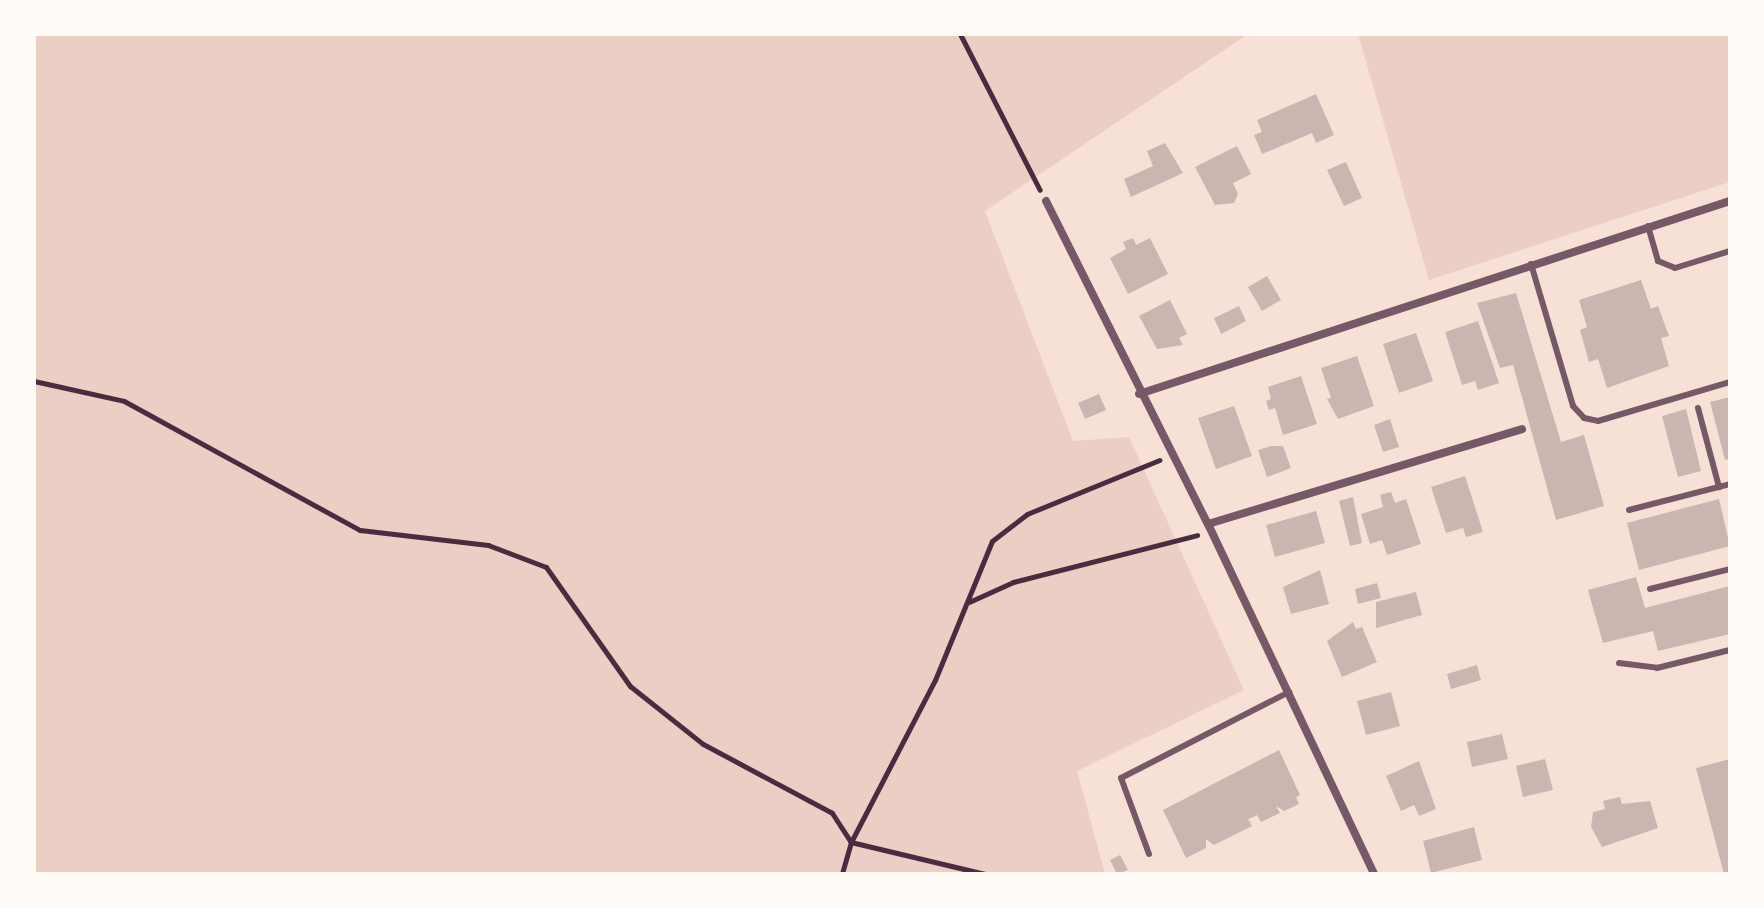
<!DOCTYPE html>
<style>
body{margin:0}
#map{position:relative;width:1764px;height:908px;overflow:hidden;background:#f7e1d7;font-family:"Work Sans",sans-serif}
div>[style]{position:absolute}
.green>*{inset:0;background:#ebcfc5}
.building>*{inset:0;background:#ccb4b1}
.path>*{height:5px;margin:-2.5px;padding:0 2.5px;transform-origin:2.5px;border-radius:2.5px;background:#4a2c40}
.service>*{height:6px;margin:-3px;padding:0 3px;transform-origin:3px;border-radius:3px;background:#755966}
.minor>*{height:8px;margin:-4px;padding:0 4px;transform-origin:4px;border-radius:4px;background:#755966}
span{translate:-50% -50%;white-space:nowrap;text-align:center;line-height:1.15;-webkit-text-stroke:8px #fffaf5;paint-order:stroke}
.frame{position:absolute;inset:0;border:36px solid #fffaf5;pointer-events:none}
</style>
<div id="map">
<div class="green">
<i style="clip-path:polygon(34px 34px,1248px 34px,985px 211px,1073px 441px,1129px 437px,1244px 690px,1077px 771px,1105px 874px,34px 874px)"></i>
<i style="clip-path:polygon(1358px 34px,1730px 34px,1730px 182px,1429px 280px)"></i>
</div>
<div class="building">
<i style="clip-path:polygon(1316px 94px,1334px 135px,1316px 143px,1312px 133px,1262px 154px,1254px 135px,1262px 132px,1257px 120px)"></i>
<i style="clip-path:polygon(1165px 143px,1183px 173px,1131px 197px,1124px 179px,1153px 166px,1147px 151px)"></i>
<i style="clip-path:polygon(1237px 146px,1251px 174px,1233px 183px,1238px 194px,1234px 203px,1215px 205px,1195px 167px)"></i>
<i style="clip-path:polygon(1346px 162px,1362px 198px,1344px 206px,1327px 170px)"></i>
<i style="clip-path:polygon(1133px 238px,1136px 245px,1150px 238px,1168px 274px,1128px 294px,1110px 258px,1126px 249px,1123px 242px)"></i>
<i style="clip-path:polygon(1267px 276px,1281px 300px,1262px 311px,1248px 287px)"></i>
<i style="clip-path:polygon(1641px 280px,1651px 309px,1658px 306px,1669px 336px,1661px 338px,1669px 366px,1607px 388px,1598px 359px,1589px 362px,1580px 330px,1587px 327px,1579px 300px)"></i>
<i style="clip-path:polygon(1516px 293px,1561px 442px,1584px 435px,1604px 506px,1556px 520px,1513px 365px,1500px 368px,1477px 303px)"></i>
<i style="clip-path:polygon(1170px 300px,1187px 334px,1179px 338px,1183px 345px,1157px 349px,1139px 316px)"></i>
<i style="clip-path:polygon(1239px 306px,1246px 321px,1221px 334px,1214px 318px)"></i>
<i style="clip-path:polygon(1478px 321px,1499px 383px,1478px 390px,1475px 381px,1462px 385px,1445px 332px)"></i>
<i style="clip-path:polygon(1416px 333px,1433px 381px,1399px 393px,1383px 344px)"></i>
<i style="clip-path:polygon(1357px 356px,1374px 406px,1338px 419px,1327px 399px,1331px 398px,1321px 368px)"></i>
<i style="clip-path:polygon(1301px 376px,1317px 424px,1283px 435px,1275px 408px,1269px 410px,1266px 401px,1271px 399px,1268px 387px)"></i>
<i style="clip-path:polygon(1099px 394px,1106px 410px,1085px 419px,1078px 403px)"></i>
<i style="clip-path:polygon(1730px 397px,1730px 459px,1725px 460px,1710px 402px)"></i>
<i style="clip-path:polygon(1234px 406px,1252px 456px,1216px 469px,1198px 418px)"></i>
<i style="clip-path:polygon(1686px 409px,1701px 471px,1678px 477px,1662px 416px)"></i>
<i style="clip-path:polygon(1390px 419px,1399px 447px,1383px 452px,1374px 425px)"></i>
<i style="clip-path:polygon(1271px 446px,1283px 446px,1291px 468px,1267px 477px,1258px 450px)"></i>
<i style="clip-path:polygon(1465px 476px,1483px 532px,1466px 537px,1463px 528px,1446px 533px,1431px 487px)"></i>
<i style="clip-path:polygon(1391px 492px,1395px 503px,1406px 499px,1421px 544px,1387px 555px,1382px 540px,1370px 544px,1361px 514px,1383px 507px,1380px 495px)"></i>
<i style="clip-path:polygon(1353px 497px,1362px 543px,1350px 546px,1339px 501px)"></i>
<i style="clip-path:polygon(1719px 499px,1730px 546px,1639px 570px,1627px 523px)"></i>
<i style="clip-path:polygon(1316px 511px,1325px 543px,1275px 557px,1266px 525px)"></i>
<i style="clip-path:polygon(1320px 570px,1329px 604px,1291px 614px,1283px 587px)"></i>
<i style="clip-path:polygon(1636px 577px,1645px 608px,1730px 586px,1730px 634px,1658px 651px,1653px 631px,1603px 643px,1588px 590px)"></i>
<i style="clip-path:polygon(1377px 583px,1381px 598px,1358px 604px,1355px 589px)"></i>
<i style="clip-path:polygon(1416px 592px,1422px 615px,1376px 628px,1376px 602px)"></i>
<i style="clip-path:polygon(1353px 622px,1356px 629px,1362px 627px,1377px 662px,1342px 677px,1327px 641px)"></i>
<i style="clip-path:polygon(1477px 665px,1481px 680px,1451px 689px,1447px 674px)"></i>
<i style="clip-path:polygon(1391px 692px,1400px 726px,1366px 735px,1357px 701px)"></i>
<i style="clip-path:polygon(1502px 734px,1508px 759px,1472px 767px,1467px 742px)"></i>
<i style="clip-path:polygon(1279px 750px,1300px 795px,1296px 797px,1299px 804px,1284px 811px,1276px 806px,1280px 813px,1261px 822px,1257px 815px,1253px 817px,1248px 819px,1252px 826px,1214px 845px,1206px 839px,1206px 848px,1186px 858px,1163px 810px)"></i>
<i style="clip-path:polygon(1545px 759px,1553px 790px,1523px 797px,1516px 766px)"></i>
<i style="clip-path:polygon(1730px 759px,1730px 874px,1724px 874px,1696px 768px)"></i>
<i style="clip-path:polygon(1419px 761px,1436px 809px,1419px 816px,1414px 805px,1401px 811px,1386px 776px)"></i>
<i style="clip-path:polygon(1620px 797px,1622px 804px,1650px 801px,1658px 828px,1602px 847px,1591px 827px,1593px 812px,1605px 809px,1603px 801px)"></i>
<i style="clip-path:polygon(1474px 827px,1482px 860px,1431px 873px,1423px 841px)"></i>
<i style="clip-path:polygon(1120px 855px,1128px 870px,1117px 874px,1110px 860px)"></i>
</div>
<div class="path">
<i style="left:960px;top:34px;width:175px;rotate:62.9deg"></i>
<i style="left:34px;top:381px;width:92px;rotate:12.5deg"></i>
<i style="left:124px;top:401px;width:269px;rotate:28.7deg"></i>
<i style="left:360px;top:530px;width:129px;rotate:6.7deg"></i>
<i style="left:488px;top:545px;width:62px;rotate:20.8deg"></i>
<i style="left:546px;top:567px;width:146px;rotate:54.8deg"></i>
<i style="left:630px;top:686px;width:93px;rotate:38.5deg"></i>
<i style="left:703px;top:744px;width:146px;rotate:28.1deg"></i>
<i style="left:832px;top:813px;width:35px;rotate:57deg"></i>
<i style="left:851px;top:842px;width:33px;rotate:106deg"></i>
<i style="left:969px;top:602px;width:48px;rotate:-24.4deg"></i>
<i style="left:1013px;top:582px;width:190px;rotate:-14.3deg"></i>
<i style="left:985px;top:874px;width:138px;rotate:-166.6deg"></i>
<i style="left:851px;top:842px;width:182px;rotate:-62.6deg"></i>
<i style="left:935px;top:680px;width:150px;rotate:-67.7deg"></i>
<i style="left:992px;top:541px;width:44px;rotate:-37.6deg"></i>
<i style="left:1027px;top:514px;width:143px;rotate:-22.2deg"></i>
</div>
<div class="service">
<i style="left:1648px;top:226px;width:36px;rotate:74deg"></i>
<i style="left:1658px;top:261px;width:18px;rotate:22deg"></i>
<i style="left:1675px;top:268px;width:58px;rotate:-17.2deg"></i>
<i style="left:1531px;top:264px;width:148px;rotate:73.5deg"></i>
<i style="left:1573px;top:406px;width:16px;rotate:47deg"></i>
<i style="left:1584px;top:418px;width:14px;rotate:12deg"></i>
<i style="left:1598px;top:421px;width:138px;rotate:-16.5deg"></i>
<i style="left:1698px;top:408px;width:82px;rotate:75.1deg"></i>
<i style="left:1629px;top:510px;width:104px;rotate:-14.4deg"></i>
<i style="left:1650px;top:589px;width:82px;rotate:-14deg"></i>
<i style="left:1619px;top:663px;width:38px;rotate:7deg"></i>
<i style="left:1657px;top:668px;width:75px;rotate:-13.9deg"></i>
<i style="left:1149px;top:854px;width:81px;rotate:-110.2deg"></i>
<i style="left:1121px;top:778px;width:189px;rotate:-27.1deg"></i>
</div>
<div class="minor">
<i style="left:1046px;top:201px;width:361px;rotate:63.4deg"></i>
<i style="left:1208px;top:524px;width:387px;rotate:64.6deg"></i>
<i style="left:1139px;top:394px;width:622px;rotate:-18.09deg"></i>
<i style="left:1208px;top:524px;width:328px;rotate:-16.8deg"></i>
</div>
<div class="frame"></div>
</div>
